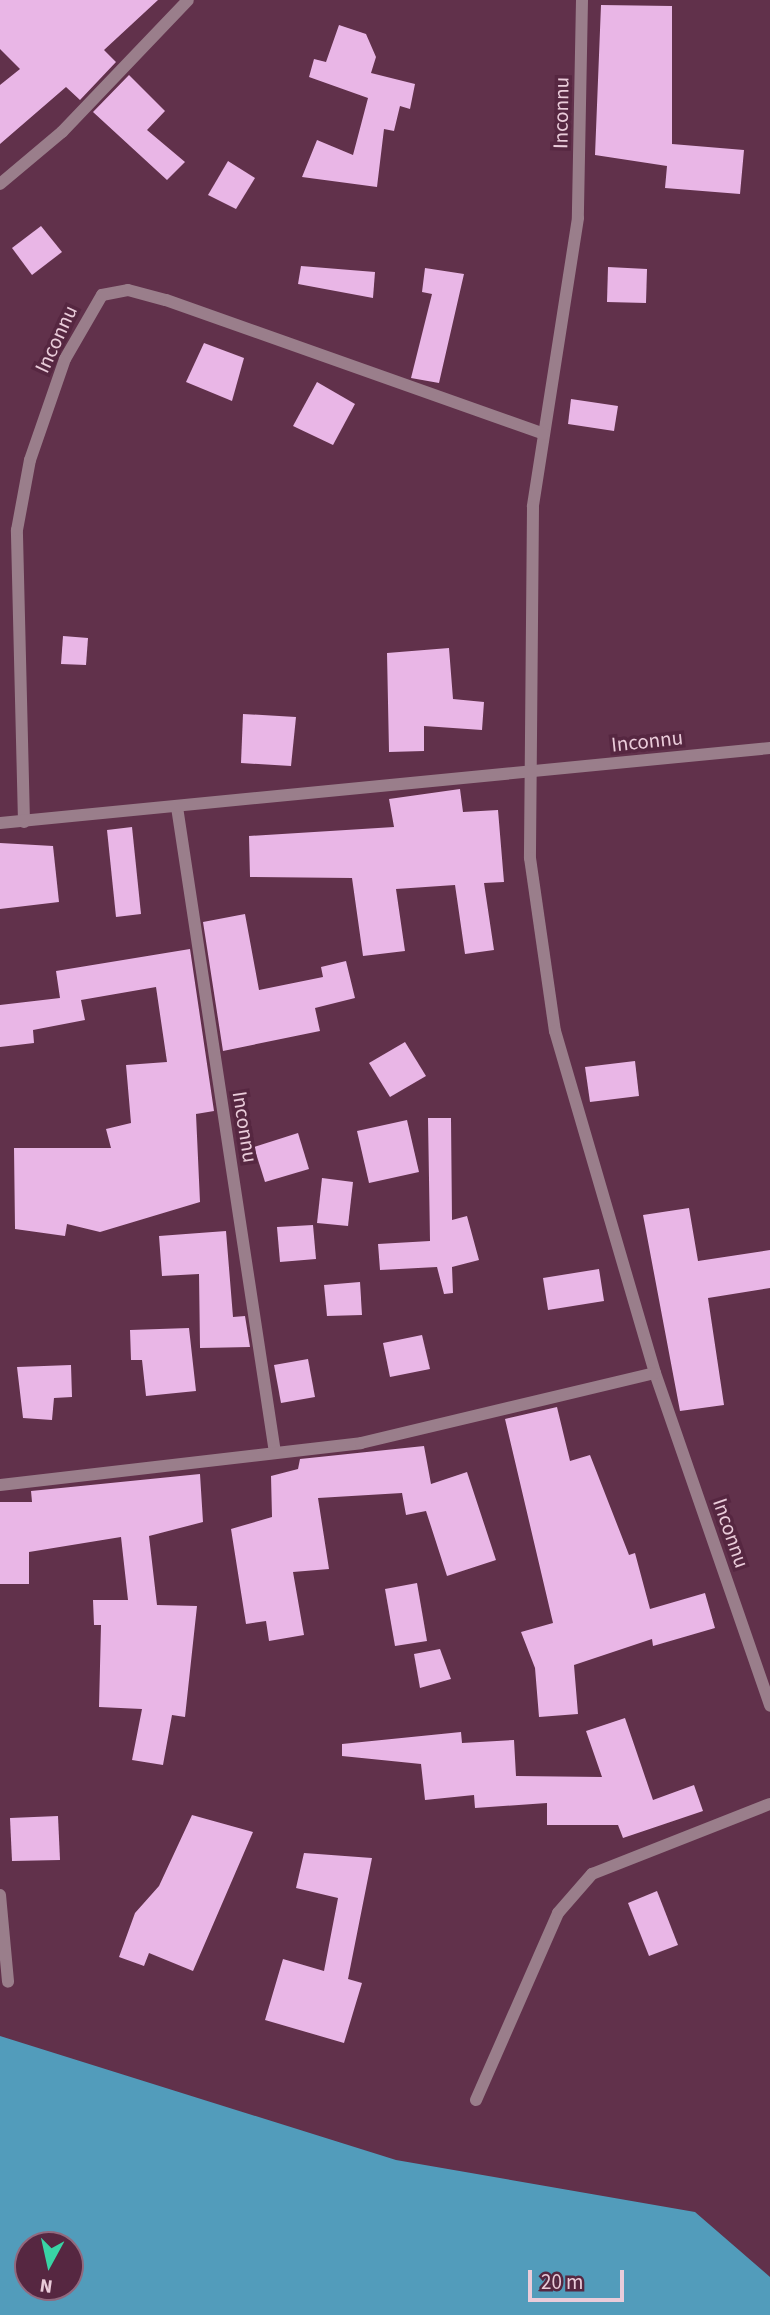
<!DOCTYPE html>
<style>
body{margin:0}
#map{position:relative;width:770px;height:2315px;overflow:hidden;background:#61314b;font-family:"Source Sans 3",sans-serif}
div>[style]{position:absolute}
.water>*{inset:0;background:#529cbb}
.building>*{inset:0;background:#e9b6e6}
.minor>*{height:12px;margin:-6px;padding:0 6px;transform-origin:6px;border-radius:6px;background:#9a7e8b}
span{translate:-50% -50%;white-space:nowrap;text-align:center;line-height:1.15;-webkit-text-stroke:7px #562741;paint-order:stroke}
.street-label{font-size:21px;color:#eaccda}
.north{position:absolute;left:14px;top:2231px;width:70px;height:70px;box-sizing:border-box;background:#562741;border:2px solid #91697e;border-radius:50%;rotate:188deg;font-size:19px;font-weight:700;line-height:28px;text-align:center;color:#eaccda}
.north::after{content:'';display:block;margin:auto;width:24px;height:32px;background:#39d4a5;clip-path:polygon(50% 0,100% 100%,50% 72%,0 100%)}
.scale{position:absolute;left:528px;top:2270px;width:96px;height:32px;box-sizing:border-box;border:4px solid #eaccda;border-top:0;padding-left:9px;font-size:21px;line-height:24px;white-space:nowrap;color:#eaccda;-webkit-text-stroke:5px #562741;paint-order:stroke}
</style>
<div id="map">
<div class="water">
<i style="clip-path:polygon(evenodd,0 2036px,396px 2160px,695px 2212px,770px 2277px,770px 2315px,0 2315px,0 2036px,28px 2245px,70px 2245px,70px 2287px,28px 2287px,28px 2245px)"></i>
</div>
<div class="building">
<i style="clip-path:polygon(0 0,158px 0,104px 50px,116px 62px,80px 100px,66px 87px,0 144px,0 85px,20px 69px,0 49px)"></i>
<i style="clip-path:polygon(601px 5px,672px 6px,672px 144px,744px 150px,740px 194px,665px 188px,667px 166px,595px 155px)"></i>
<i style="clip-path:polygon(339px 25px,366px 34px,376px 57px,371px 73px,415px 84px,410px 109px,400px 106px,394px 131px,384px 129px,377px 187px,302px 177px,317px 140px,353px 155px,368px 98px,309px 77px,314px 59px,326px 62px)"></i>
<i style="clip-path:polygon(129px 75px,165px 111px,147px 130px,185px 162px,167px 180px,93px 112px)"></i>
<i style="clip-path:polygon(228px 161px,255px 178px,236px 209px,208px 195px)"></i>
<i style="clip-path:polygon(41px 226px,62px 252px,32px 275px,12px 248px)"></i>
<i style="clip-path:polygon(301px 266px,375px 272px,373px 298px,298px 284px)"></i>
<i style="clip-path:polygon(608px 267px,647px 269px,646px 303px,607px 302px)"></i>
<i style="clip-path:polygon(425px 268px,464px 274px,439px 383px,411px 378px,432px 294px,422px 292px)"></i>
<i style="clip-path:polygon(204px 343px,244px 358px,232px 401px,186px 382px)"></i>
<i style="clip-path:polygon(317px 382px,355px 404px,333px 445px,293px 426px)"></i>
<i style="clip-path:polygon(571px 399px,618px 406px,614px 431px,568px 424px)"></i>
<i style="clip-path:polygon(63px 636px,88px 638px,86px 665px,61px 664px)"></i>
<i style="clip-path:polygon(449px 648px,453px 699px,484px 702px,482px 730px,424px 726px,424px 751px,389px 752px,387px 653px)"></i>
<i style="clip-path:polygon(243px 714px,296px 717px,291px 766px,241px 763px)"></i>
<i style="clip-path:polygon(460px 789px,463px 812px,498px 810px,504px 882px,484px 883px,494px 950px,465px 954px,455px 885px,396px 889px,405px 951px,363px 956px,352px 878px,250px 877px,249px 836px,394px 827px,389px 799px)"></i>
<i style="clip-path:polygon(132px 827px,141px 914px,116px 917px,107px 830px)"></i>
<i style="clip-path:polygon(0 843px,53px 846px,59px 902px,0 909px)"></i>
<i style="clip-path:polygon(245px 914px,259px 990px,323px 977px,321px 967px,346px 961px,355px 998px,315px 1008px,320px 1031px,223px 1051px,203px 922px)"></i>
<i style="clip-path:polygon(190px 949px,214px 1111px,196px 1114px,200px 1202px,100px 1232px,67px 1224px,65px 1236px,15px 1229px,14px 1148px,111px 1148px,106px 1129px,131px 1123px,126px 1065px,167px 1062px,156px 987px,81px 1000px,85px 1020px,33px 1030px,34px 1043px,0 1047px,0 1005px,60px 998px,56px 971px)"></i>
<i style="clip-path:polygon(405px 1042px,426px 1076px,390px 1097px,369px 1063px)"></i>
<i style="clip-path:polygon(635px 1061px,639px 1096px,590px 1102px,585px 1067px)"></i>
<i style="clip-path:polygon(428px 1118px,451px 1118px,452px 1220px,467px 1216px,479px 1260px,452px 1267px,453px 1293px,444px 1294px,437px 1267px,380px 1270px,378px 1244px,430px 1241px)"></i>
<i style="clip-path:polygon(407px 1120px,419px 1172px,369px 1183px,357px 1131px)"></i>
<i style="clip-path:polygon(298px 1133px,309px 1169px,265px 1182px,254px 1147px)"></i>
<i style="clip-path:polygon(322px 1178px,353px 1182px,348px 1226px,317px 1223px)"></i>
<i style="clip-path:polygon(689px 1208px,698px 1261px,770px 1250px,770px 1288px,708px 1298px,724px 1405px,680px 1411px,643px 1215px)"></i>
<i style="clip-path:polygon(313px 1225px,316px 1259px,280px 1262px,277px 1227px)"></i>
<i style="clip-path:polygon(226px 1231px,233px 1317px,245px 1316px,250px 1347px,200px 1348px,199px 1274px,162px 1276px,159px 1236px)"></i>
<i style="clip-path:polygon(599px 1269px,604px 1301px,548px 1310px,543px 1278px)"></i>
<i style="clip-path:polygon(360px 1282px,362px 1315px,327px 1316px,324px 1285px)"></i>
<i style="clip-path:polygon(189px 1328px,196px 1391px,146px 1396px,142px 1360px,131px 1360px,130px 1330px)"></i>
<i style="clip-path:polygon(422px 1335px,430px 1369px,390px 1377px,383px 1343px)"></i>
<i style="clip-path:polygon(308px 1359px,315px 1397px,281px 1403px,274px 1365px)"></i>
<i style="clip-path:polygon(71px 1365px,72px 1397px,54px 1398px,52px 1420px,23px 1418px,17px 1367px)"></i>
<i style="clip-path:polygon(557px 1407px,570px 1461px,590px 1455px,629px 1555px,635px 1553px,650px 1609px,705px 1593px,715px 1628px,653px 1646px,652px 1639px,574px 1665px,578px 1714px,539px 1717px,535px 1668px,521px 1632px,553px 1623px,505px 1419px)"></i>
<i style="clip-path:polygon(424px 1446px,431px 1484px,467px 1472px,496px 1560px,447px 1576px,426px 1511px,406px 1515px,402px 1493px,318px 1498px,329px 1569px,293px 1572px,304px 1635px,269px 1641px,266px 1621px,246px 1624px,231px 1529px,272px 1517px,271px 1476px,298px 1469px,300px 1459px)"></i>
<i style="clip-path:polygon(200px 1474px,203px 1522px,149px 1536px,157px 1605px,197px 1606px,185px 1717px,172px 1715px,163px 1765px,132px 1760px,142px 1709px,99px 1707px,101px 1625px,94px 1625px,93px 1600px,128px 1600px,121px 1537px,29px 1552px,29px 1584px,0 1584px,0 1502px,32px 1502px,31px 1491px)"></i>
<i style="clip-path:polygon(417px 1583px,427px 1641px,395px 1646px,385px 1589px)"></i>
<i style="clip-path:polygon(440px 1649px,451px 1679px,420px 1688px,414px 1654px)"></i>
<i style="clip-path:polygon(625px 1718px,653px 1800px,694px 1785px,703px 1811px,623px 1838px,618px 1825px,547px 1825px,547px 1803px,475px 1808px,474px 1795px,425px 1800px,421px 1764px,342px 1756px,342px 1744px,461px 1732px,462px 1743px,514px 1740px,516px 1776px,602px 1777px,586px 1731px)"></i>
<i style="clip-path:polygon(192px 1815px,253px 1832px,193px 1971px,149px 1953px,144px 1966px,119px 1957px,135px 1913px,159px 1886px)"></i>
<i style="clip-path:polygon(58px 1816px,60px 1860px,12px 1861px,10px 1818px)"></i>
<i style="clip-path:polygon(304px 1853px,372px 1858px,348px 1979px,362px 1983px,344px 2043px,265px 2020px,283px 1959px,324px 1971px,338px 1898px,296px 1888px)"></i>
<i style="clip-path:polygon(657px 1891px,678px 1945px,649px 1956px,628px 1903px)"></i>
</div>
<div class="minor">
<i style="left:582px;top:0;width:218px;rotate:91.1deg"></i>
<i style="left:578px;top:218px;width:292px;rotate:98.9deg"></i>
<i style="left:533px;top:507px;width:351px;rotate:90.5deg"></i>
<i style="left:530px;top:858px;width:175px;rotate:81.8deg"></i>
<i style="left:555px;top:1031px;width:356px;rotate:73.7deg"></i>
<i style="left:655px;top:1373px;width:352px;rotate:70.9deg"></i>
<i style="left:0;top:184px;width:81px;rotate:-40deg"></i>
<i style="left:62px;top:132px;width:182px;rotate:-46.3deg"></i>
<i style="left:177px;top:807px;width:653px;rotate:81.37deg"></i>
<i style="left:24px;top:822px;width:292px;rotate:-91.4deg"></i>
<i style="left:17px;top:530px;width:71px;rotate:-79.5deg"></i>
<i style="left:30px;top:460px;width:107px;rotate:-70.9deg"></i>
<i style="left:65px;top:359px;width:74px;rotate:-60deg"></i>
<i style="left:102px;top:295px;width:26px;rotate:-11deg"></i>
<i style="left:128px;top:290px;width:39px;rotate:15deg"></i>
<i style="left:166px;top:300px;width:401px;rotate:19.5deg"></i>
<i style="left:0;top:823px;width:774px;rotate:-5.56deg"></i>
<i style="left:0;top:1485px;width:363px;rotate:-6.6deg"></i>
<i style="left:361px;top:1443px;width:302px;rotate:-13.4deg"></i>
<i style="left:0;top:1895px;width:87px;rotate:84.7deg"></i>
<i style="left:476px;top:2100px;width:204px;rotate:-66.3deg"></i>
<i style="left:558px;top:1913px;width:52px;rotate:-48.9deg"></i>
<i style="left:592px;top:1874px;width:191px;rotate:-21.5deg"></i>
</div>
<div class="street-label">
<span style="left:561px;top:113px;rotate:-89deg">Inconnu</span>
<span style="left:56px;top:339px;rotate:-65deg">Inconnu</span>
<span style="left:647px;top:741px;rotate:-6deg">Inconnu</span>
<span style="left:245px;top:1127px;rotate:81deg">Inconnu</span>
<span style="left:731px;top:1533px;rotate:71deg">Inconnu</span>
</div>
<div class="north">N</div>
<div class="scale">20 m</div>
</div>
